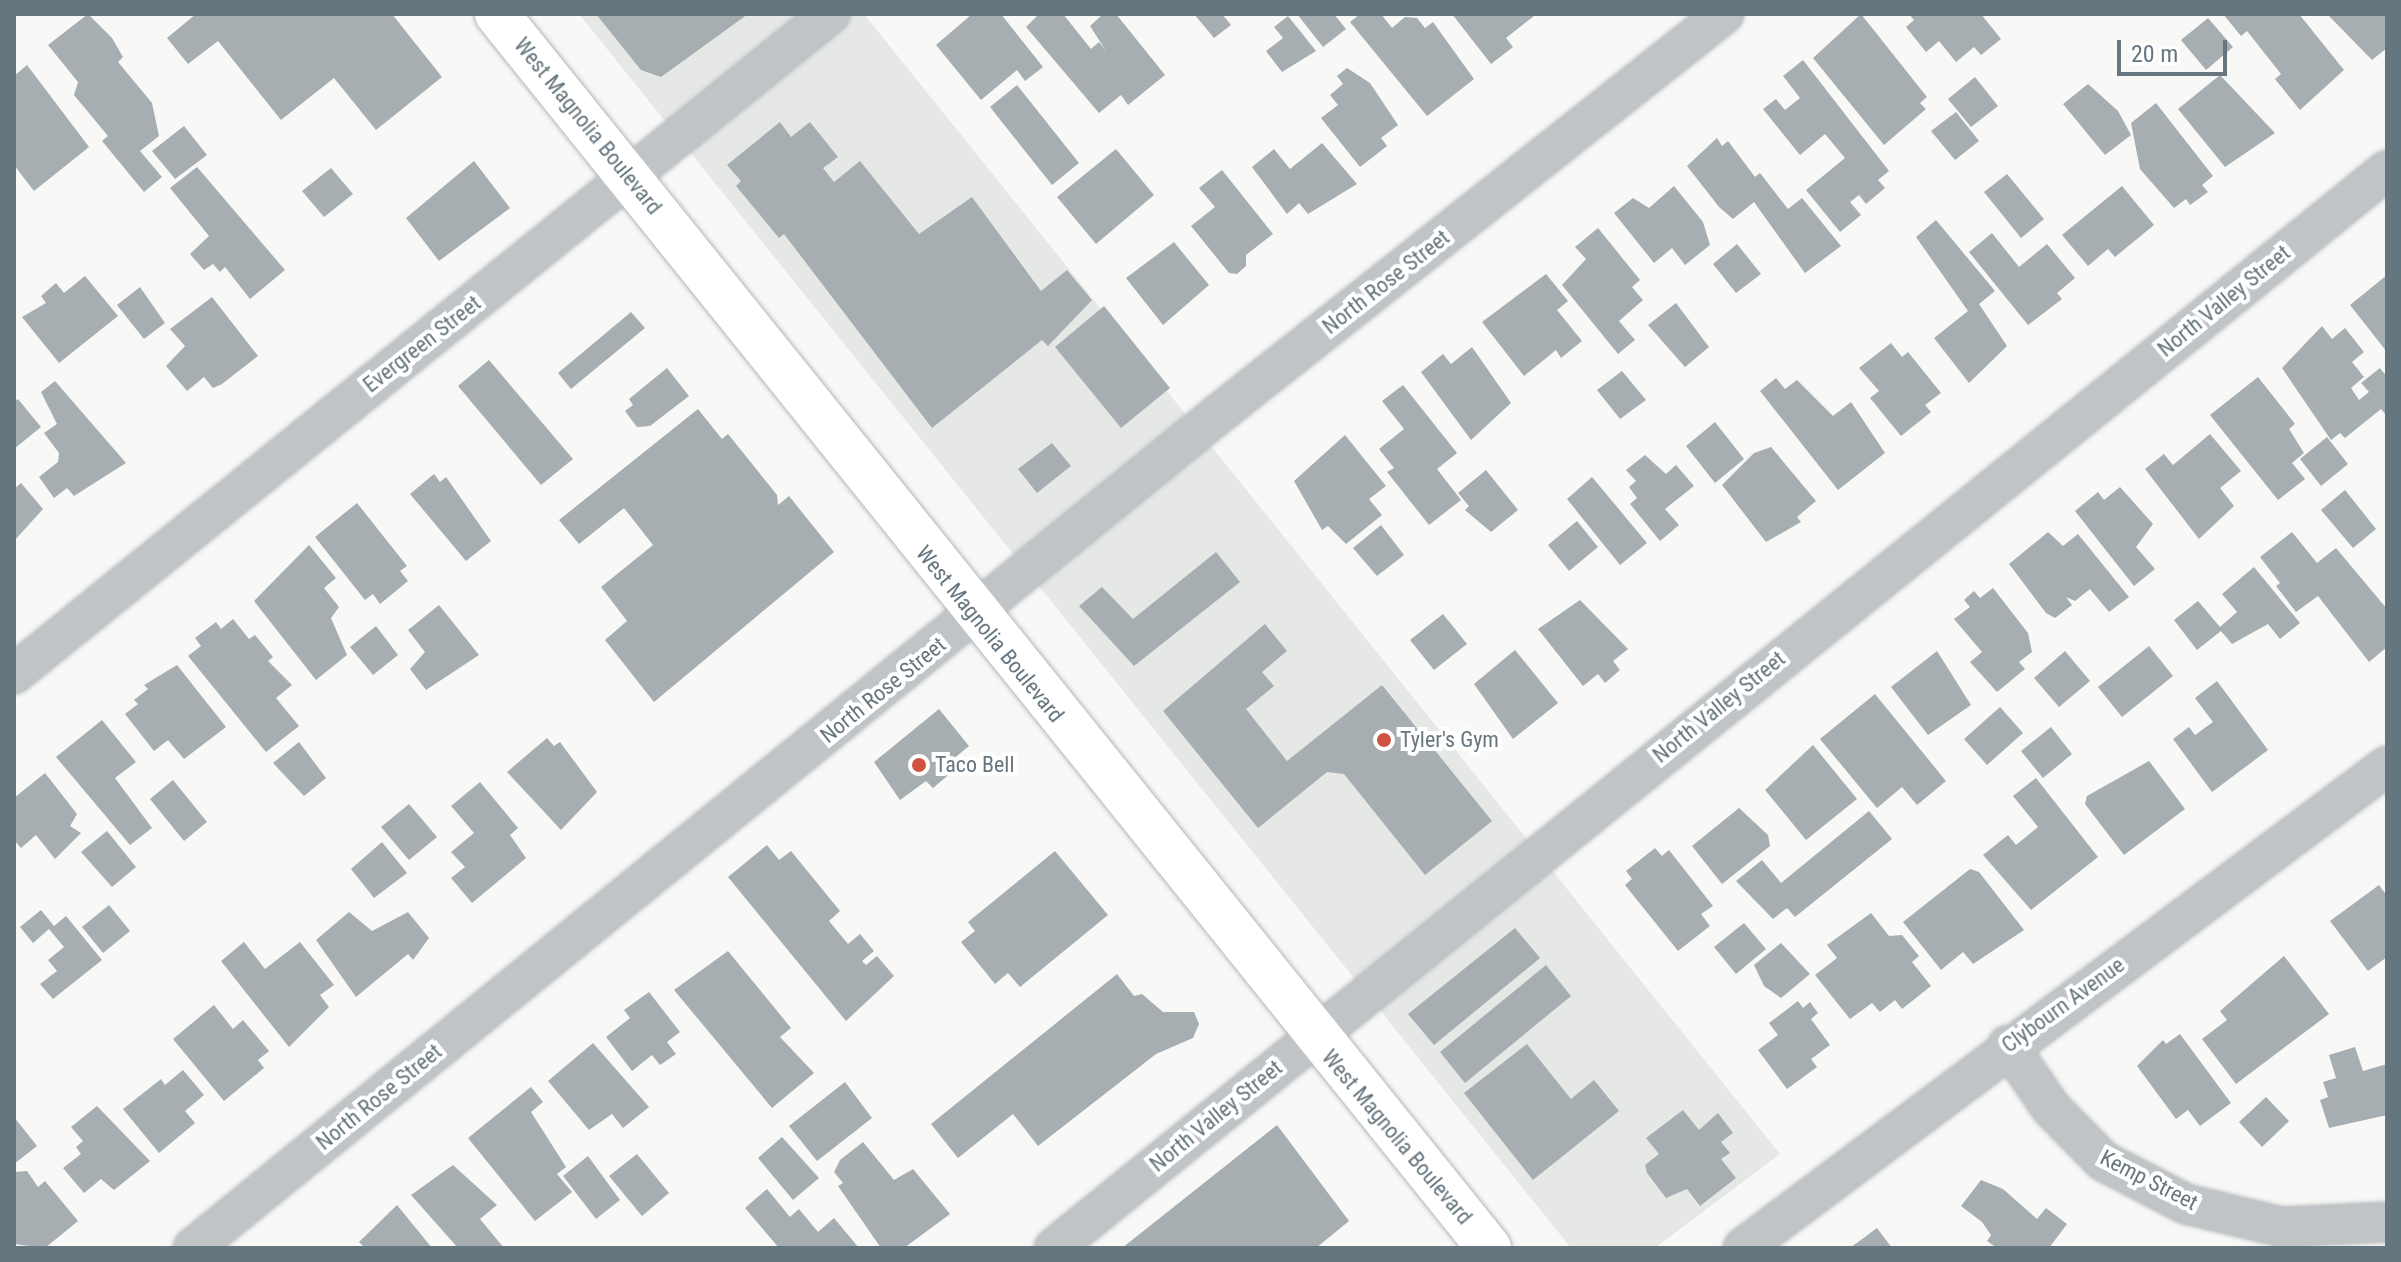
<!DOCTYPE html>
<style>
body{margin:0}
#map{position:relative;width:2401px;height:1262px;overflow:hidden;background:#f8f8f6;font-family:"Roboto Condensed",sans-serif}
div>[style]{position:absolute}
.built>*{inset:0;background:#e6e8e6}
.building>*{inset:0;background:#a6aeb2}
.roads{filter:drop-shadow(0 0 2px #b3b8bc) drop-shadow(0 0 2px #b3b8bc)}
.minor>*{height:38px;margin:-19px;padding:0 19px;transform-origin:19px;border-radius:19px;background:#c0c4c7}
.secondary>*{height:44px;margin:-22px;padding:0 22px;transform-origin:22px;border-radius:22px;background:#fff}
.dots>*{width:22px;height:22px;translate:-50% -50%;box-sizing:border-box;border:4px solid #fff;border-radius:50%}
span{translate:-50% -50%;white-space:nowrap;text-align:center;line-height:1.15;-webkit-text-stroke:8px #fff;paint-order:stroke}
.street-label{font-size:22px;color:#66767e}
.poi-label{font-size:22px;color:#66767e}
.left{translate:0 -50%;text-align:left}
.frame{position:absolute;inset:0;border:16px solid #66767e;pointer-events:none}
.scale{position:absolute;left:2117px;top:40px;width:110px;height:36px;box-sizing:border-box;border:4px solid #66767e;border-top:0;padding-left:10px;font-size:24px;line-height:28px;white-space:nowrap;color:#66767e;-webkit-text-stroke:6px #fff;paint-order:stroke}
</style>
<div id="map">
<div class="built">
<i style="clip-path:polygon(579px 14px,864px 14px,1780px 1154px,1655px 1248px,1571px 1248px)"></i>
</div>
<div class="building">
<i style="clip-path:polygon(88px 14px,112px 38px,123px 57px,118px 62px,152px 103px,159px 136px,140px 151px,162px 177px,144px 192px,102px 141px,108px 136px,74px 95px,78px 82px,48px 45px)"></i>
<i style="clip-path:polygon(196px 14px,392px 14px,442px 77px,376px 130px,334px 78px,281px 120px,218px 41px,188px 64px,167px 38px)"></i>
<i style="clip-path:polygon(596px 14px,748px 14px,661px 77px,641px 70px)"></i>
<i style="clip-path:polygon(972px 14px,1001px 14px,1043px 67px,1025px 81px,1017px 70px,981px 100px,936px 45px)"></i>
<i style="clip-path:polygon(1039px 14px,1063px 14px,1091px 49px,1099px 42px,1106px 51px,1090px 26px,1103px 14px,1116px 14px,1165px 75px,1128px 105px,1121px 95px,1099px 113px,1026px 27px)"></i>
<i style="clip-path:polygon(1194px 14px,1222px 14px,1231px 25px,1214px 38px)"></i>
<i style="clip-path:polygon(1297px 14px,1334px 14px,1346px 29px,1323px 47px)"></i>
<i style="clip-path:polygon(1360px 14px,1381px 14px,1392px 28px,1405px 17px,1417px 18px,1425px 28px,1433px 22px,1474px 79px,1427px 116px,1350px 22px)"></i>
<i style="clip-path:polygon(1452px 14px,1532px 14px,1534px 16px,1506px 38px,1513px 47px,1491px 64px)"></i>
<i style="clip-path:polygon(1861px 14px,1927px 97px,1920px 103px,1926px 109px,1884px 145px,1813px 58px)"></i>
<i style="clip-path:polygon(1909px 14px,1981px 14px,2001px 39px,1981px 55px,1974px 47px,1956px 62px,1939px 41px,1926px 52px,1906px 27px,1914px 20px)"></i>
<i style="clip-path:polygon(2223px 14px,2299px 14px,2344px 70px,2300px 110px,2275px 79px,2281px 74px,2247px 31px,2241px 36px)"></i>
<i style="clip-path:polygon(2387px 14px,2387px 48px,2372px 60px,2329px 16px)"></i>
<i style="clip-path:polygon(1288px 16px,1316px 51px,1282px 72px,1266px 51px,1283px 38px,1274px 27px)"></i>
<i style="clip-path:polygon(2208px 18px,2233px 47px,2206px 70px,2181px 40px)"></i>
<i style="clip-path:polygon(1803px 60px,1889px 171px,1878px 180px,1885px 188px,1866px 204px,1859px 195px,1850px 202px,1861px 215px,1840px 232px,1806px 190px,1845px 158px,1825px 134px,1800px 155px,1763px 109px,1776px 99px,1785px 110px,1800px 98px,1783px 76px)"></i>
<i style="clip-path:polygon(27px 65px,89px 147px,34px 191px,14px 165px,14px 76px)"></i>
<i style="clip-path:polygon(1347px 68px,1370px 83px,1398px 125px,1381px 138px,1387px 146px,1360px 167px,1321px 118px,1338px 105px,1330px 95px,1343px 84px,1337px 76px)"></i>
<i style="clip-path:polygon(2220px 75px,2275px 133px,2225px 167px,2178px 109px)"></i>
<i style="clip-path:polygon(1975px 77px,1998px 106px,1971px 127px,1948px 99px)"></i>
<i style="clip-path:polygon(2088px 84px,2118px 111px,2131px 135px,2105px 155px,2063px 104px)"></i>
<i style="clip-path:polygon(1017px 85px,1079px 163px,1052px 185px,990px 107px)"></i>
<i style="clip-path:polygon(2156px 103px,2213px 176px,2202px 185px,2208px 192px,2190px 205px,2186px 199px,2174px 208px,2140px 169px,2131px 123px)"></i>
<i style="clip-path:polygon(1956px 112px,1979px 141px,1955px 160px,1931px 131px)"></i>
<i style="clip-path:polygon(780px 122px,791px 137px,810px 122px,838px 157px,823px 168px,834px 182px,860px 161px,919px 234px,972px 197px,1041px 291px,1067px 270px,1092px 300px,1048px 346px,1042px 340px,932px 428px,784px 234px,779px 238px,736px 186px,741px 181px,727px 165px)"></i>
<i style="clip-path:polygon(184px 126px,207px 155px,175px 179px,152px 151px)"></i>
<i style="clip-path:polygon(1717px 138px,1722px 146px,1728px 141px,1755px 177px,1760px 173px,1788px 209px,1802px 198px,1841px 246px,1805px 273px,1754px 202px,1733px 219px,1719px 207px,1687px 166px)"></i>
<i style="clip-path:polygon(1322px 143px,1357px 184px,1308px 214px,1299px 203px,1287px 214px,1252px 167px,1274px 149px,1290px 169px)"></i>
<i style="clip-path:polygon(1116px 149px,1154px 195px,1096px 244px,1057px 197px)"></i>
<i style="clip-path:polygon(474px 161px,510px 208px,439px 261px,406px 218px)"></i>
<i style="clip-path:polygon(197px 167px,285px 270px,250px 299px,225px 267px,220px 272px,213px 264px,204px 270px,190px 254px,209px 236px,170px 188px)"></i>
<i style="clip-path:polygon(331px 168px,353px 194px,324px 217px,302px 191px)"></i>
<i style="clip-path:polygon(1222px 170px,1273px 234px,1246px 255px,1246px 266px,1237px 274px,1229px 273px,1191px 226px,1215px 207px,1199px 188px)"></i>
<i style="clip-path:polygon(2007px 174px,2044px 219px,2021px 238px,1984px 192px)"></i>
<i style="clip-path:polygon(1674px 186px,1703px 222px,1710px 245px,1685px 265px,1672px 248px,1654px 263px,1614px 213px,1633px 198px,1649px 208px)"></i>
<i style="clip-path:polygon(2122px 186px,2154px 225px,2115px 257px,2108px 249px,2088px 266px,2062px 235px)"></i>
<i style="clip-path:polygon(1936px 220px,1995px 291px,1979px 304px,2007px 346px,1969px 383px,1934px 338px,1968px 311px,1916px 237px)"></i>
<i style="clip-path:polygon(1598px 228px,1640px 280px,1632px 287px,1643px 300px,1619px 321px,1635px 340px,1618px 354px,1562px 285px,1586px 259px,1575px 247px)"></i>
<i style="clip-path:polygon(1992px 233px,2019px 267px,2047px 244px,2075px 278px,2057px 293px,2062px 299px,2028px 325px,1969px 252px)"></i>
<i style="clip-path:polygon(1174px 242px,1209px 285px,1163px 325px,1126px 278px)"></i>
<i style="clip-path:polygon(1737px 244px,1761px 274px,1736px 293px,1713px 264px)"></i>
<i style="clip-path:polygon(1546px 274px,1568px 301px,1557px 310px,1582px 341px,1561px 358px,1556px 350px,1524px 376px,1482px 322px)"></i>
<i style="clip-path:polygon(2387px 275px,2387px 352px,2350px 305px)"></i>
<i style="clip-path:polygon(85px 276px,118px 316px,59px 363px,22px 317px,46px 303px,41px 296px,56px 283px,64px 293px)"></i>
<i style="clip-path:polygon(140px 287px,165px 323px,144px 339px,117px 305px)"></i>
<i style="clip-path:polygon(212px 297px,258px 356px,222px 384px,213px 388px,204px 377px,187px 391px,166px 366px,185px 346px,170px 329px)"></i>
<i style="clip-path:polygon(1676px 303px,1709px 347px,1685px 367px,1648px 325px)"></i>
<i style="clip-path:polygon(1104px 306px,1170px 388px,1121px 428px,1055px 347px)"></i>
<i style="clip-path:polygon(631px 312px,645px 328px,571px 389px,558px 373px)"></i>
<i style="clip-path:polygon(2322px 326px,2332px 339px,2345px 328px,2364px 352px,2352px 362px,2364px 377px,2351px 388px,2359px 400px,2369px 392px,2361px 383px,2380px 368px,2387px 377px,2387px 416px,2381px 409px,2345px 438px,2340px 433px,2331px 440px,2282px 368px)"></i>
<i style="clip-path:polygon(1891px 343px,1902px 357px,1908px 352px,1941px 393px,1925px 405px,1931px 412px,1901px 436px,1870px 398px,1879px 391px,1859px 368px)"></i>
<i style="clip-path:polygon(1472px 347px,1511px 403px,1471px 440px,1421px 372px,1443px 354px,1451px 364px)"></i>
<i style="clip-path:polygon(489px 360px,573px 459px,541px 485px,458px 386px)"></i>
<i style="clip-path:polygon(667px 368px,689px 396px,650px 426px,637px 427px,625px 411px,633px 405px,629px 399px)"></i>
<i style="clip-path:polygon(1622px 371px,1646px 400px,1620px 419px,1597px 390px)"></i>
<i style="clip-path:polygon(2258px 377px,2295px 424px,2289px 429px,2304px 453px,2292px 463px,2305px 479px,2278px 500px,2210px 415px)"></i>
<i style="clip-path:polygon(1776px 378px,1785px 389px,1797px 380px,1833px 416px,1851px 402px,1885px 453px,1838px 490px,1760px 391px)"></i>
<i style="clip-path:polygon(55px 381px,126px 463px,74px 496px,67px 488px,54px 498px,39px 477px,58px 462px,59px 453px,44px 433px,57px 424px,41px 392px)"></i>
<i style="clip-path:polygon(1403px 385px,1457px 453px,1437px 469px,1461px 500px,1429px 525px,1387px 472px,1394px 468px,1379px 449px,1404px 429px,1382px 401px)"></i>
<i style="clip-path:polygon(18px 399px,41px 427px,14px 449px,14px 402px)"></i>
<i style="clip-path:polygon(698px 409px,722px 439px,728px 434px,777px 495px,778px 505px,789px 496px,834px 552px,654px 702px,605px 640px,627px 621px,601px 587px,653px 545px,624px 508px,579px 544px,559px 520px)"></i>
<i style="clip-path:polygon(1715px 422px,1744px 459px,1715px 483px,1686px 446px)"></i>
<i style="clip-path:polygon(2210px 434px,2241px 471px,2220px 488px,2234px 506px,2199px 539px,2145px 469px,2164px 454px,2173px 465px)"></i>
<i style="clip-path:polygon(1345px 435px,1386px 486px,1369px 499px,1382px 515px,1346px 544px,1328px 526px,1322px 530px,1294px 481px)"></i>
<i style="clip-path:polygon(2327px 437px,2348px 464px,2321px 486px,2300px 459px)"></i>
<i style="clip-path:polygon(1052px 443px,1071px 466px,1037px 493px,1018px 469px)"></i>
<i style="clip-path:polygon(1771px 447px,1816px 501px,1797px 517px,1801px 522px,1766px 542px,1722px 485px,1754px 453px)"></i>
<i style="clip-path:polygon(1645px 455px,1666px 474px,1676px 465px,1694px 486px,1665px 509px,1679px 525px,1660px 541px,1630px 504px,1637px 498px,1629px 487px,1636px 481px,1626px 470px)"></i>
<i style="clip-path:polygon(1486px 470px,1518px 510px,1491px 532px,1465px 510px,1469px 506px,1458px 493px)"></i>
<i style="clip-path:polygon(434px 474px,440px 482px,446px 477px,491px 541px,466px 561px,410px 494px)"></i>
<i style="clip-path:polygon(1592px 477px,1647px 543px,1620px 565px,1567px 499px)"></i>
<i style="clip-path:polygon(21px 483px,43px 509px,14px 541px,14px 489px)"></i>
<i style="clip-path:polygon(2120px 487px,2153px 524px,2136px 547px,2155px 569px,2134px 586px,2075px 511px,2098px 492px,2104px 500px)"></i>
<i style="clip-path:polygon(2345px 490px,2376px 529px,2353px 548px,2321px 510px)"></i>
<i style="clip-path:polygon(357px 503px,407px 566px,400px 571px,408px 581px,380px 604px,373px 594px,365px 600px,315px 537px)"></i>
<i style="clip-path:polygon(1577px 521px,1598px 547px,1569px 571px,1548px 545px)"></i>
<i style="clip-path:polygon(1381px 525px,1404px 555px,1377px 576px,1353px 548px)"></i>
<i style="clip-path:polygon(2048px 532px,2063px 546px,2078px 534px,2129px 597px,2109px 612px,2090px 589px,2075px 601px,2066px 597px,2072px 605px,2055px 618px,2046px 613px,2009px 564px)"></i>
<i style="clip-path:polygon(2292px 532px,2317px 563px,2336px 548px,2387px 609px,2387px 647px,2369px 662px,2318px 596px,2296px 612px,2276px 586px,2280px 583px,2260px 557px)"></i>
<i style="clip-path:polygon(309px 545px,336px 578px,324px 588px,339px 607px,331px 618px,347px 655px,316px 680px,254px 601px)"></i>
<i style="clip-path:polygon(1216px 552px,1240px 582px,1134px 666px,1079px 606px,1102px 587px,1133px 619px)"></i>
<i style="clip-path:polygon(2254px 567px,2300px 623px,2280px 639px,2268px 624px,2232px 644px,2221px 631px,2197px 650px,2174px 620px,2198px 601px,2220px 627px,2237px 612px,2222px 594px)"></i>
<i style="clip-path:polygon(1993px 588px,2028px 633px,2032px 652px,2019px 662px,2025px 669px,1997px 692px,1970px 662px,1982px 652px,1954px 619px,1970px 607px,1964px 600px,1974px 591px,1980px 598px)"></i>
<i style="clip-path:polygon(1580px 600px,1628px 649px,1613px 661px,1620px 670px,1605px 683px,1598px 674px,1583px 686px,1538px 629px)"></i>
<i style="clip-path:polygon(439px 605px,479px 655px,426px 690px,410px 669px,425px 652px,408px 630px)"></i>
<i style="clip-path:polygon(1443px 614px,1467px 644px,1434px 670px,1410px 640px)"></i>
<i style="clip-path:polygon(233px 619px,249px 639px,255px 635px,273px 657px,268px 661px,292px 685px,276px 698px,299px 726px,266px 752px,188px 656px,201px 646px,195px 638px,216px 622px,221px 629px)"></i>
<i style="clip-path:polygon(1265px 624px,1287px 651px,1262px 672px,1274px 686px,1246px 709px,1287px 761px,1382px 685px,1492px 821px,1425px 875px,1344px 774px,1327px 772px,1258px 828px,1163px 711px)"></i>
<i style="clip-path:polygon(376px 626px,398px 655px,373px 675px,350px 647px)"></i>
<i style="clip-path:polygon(2149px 646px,2173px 676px,2122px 717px,2098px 687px)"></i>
<i style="clip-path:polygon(1515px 650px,1558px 703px,1513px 739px,1474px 684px)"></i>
<i style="clip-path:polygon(1937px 651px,1971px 705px,1928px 735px,1891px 687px)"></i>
<i style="clip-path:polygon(2065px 651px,2090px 681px,2059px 707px,2034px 678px)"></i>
<i style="clip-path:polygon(177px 665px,226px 727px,184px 759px,168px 740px,154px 751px,125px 714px,138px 704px,134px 700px,148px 689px,144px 685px)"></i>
<i style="clip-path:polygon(2217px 681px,2268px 750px,2212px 792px,2173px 739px,2189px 727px,2195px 735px,2213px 722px,2195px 698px)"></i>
<i style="clip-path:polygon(1875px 694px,1946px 781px,1917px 805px,1902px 787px,1877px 808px,1820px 739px)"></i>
<i style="clip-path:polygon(2000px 707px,2023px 733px,1987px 765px,1964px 739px)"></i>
<i style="clip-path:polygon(939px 709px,969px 746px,952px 760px,958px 767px,933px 788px,926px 781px,900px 800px,874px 762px)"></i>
<i style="clip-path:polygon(102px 720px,136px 762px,115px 778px,152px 828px,130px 845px,56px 757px)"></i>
<i style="clip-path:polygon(2051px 727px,2072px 754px,2043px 778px,2021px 751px)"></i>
<i style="clip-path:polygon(547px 738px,554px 746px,560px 742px,597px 792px,561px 830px,507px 772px)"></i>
<i style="clip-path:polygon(299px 742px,326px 778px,304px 796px,273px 763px)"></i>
<i style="clip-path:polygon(1813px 745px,1857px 799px,1806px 840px,1765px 790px)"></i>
<i style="clip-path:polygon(2149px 761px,2185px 809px,2124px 855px,2085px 804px,2087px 796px)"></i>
<i style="clip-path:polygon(45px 773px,77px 814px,70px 826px,81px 833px,55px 859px,36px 835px,21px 848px,14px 840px,14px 798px)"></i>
<i style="clip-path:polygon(2036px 778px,2098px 857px,2031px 910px,1983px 855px,2008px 835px,2016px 845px,2038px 827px,2013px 796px)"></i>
<i style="clip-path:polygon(173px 780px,207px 822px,184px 841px,150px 799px)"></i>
<i style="clip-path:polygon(480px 782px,518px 828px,510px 835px,526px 858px,472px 903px,451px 878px,465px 867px,451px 852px,474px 833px,451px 806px)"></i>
<i style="clip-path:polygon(409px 804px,437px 837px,409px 860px,381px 827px)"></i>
<i style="clip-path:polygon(1739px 808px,1768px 835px,1770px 846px,1722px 884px,1692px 846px)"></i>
<i style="clip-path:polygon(1869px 811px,1892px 839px,1795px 917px,1787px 908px,1773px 919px,1736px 881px,1762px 860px,1781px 883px)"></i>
<i style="clip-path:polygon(107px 831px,136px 867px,112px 887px,81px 852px)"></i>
<i style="clip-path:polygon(382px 842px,407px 873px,374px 898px,351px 869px)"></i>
<i style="clip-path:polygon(767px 845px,779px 860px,791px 851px,840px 911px,829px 921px,848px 944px,860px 934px,874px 951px,862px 961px,866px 965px,877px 956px,894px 976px,846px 1021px,728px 877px)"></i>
<i style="clip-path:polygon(1655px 848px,1662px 856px,1669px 850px,1713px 906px,1701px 914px,1710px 926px,1678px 951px,1625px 885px,1632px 879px,1626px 871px)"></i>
<i style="clip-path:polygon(1055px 851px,1108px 915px,1020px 987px,1008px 973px,995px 984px,961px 942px,975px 931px,968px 922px)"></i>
<i style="clip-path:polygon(1970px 869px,1979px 872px,2024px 930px,1973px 964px,1963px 952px,1941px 970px,1903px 922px)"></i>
<i style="clip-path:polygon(2379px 885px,2387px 896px,2387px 957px,2368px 971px,2330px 921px)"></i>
<i style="clip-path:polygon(109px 905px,130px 931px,103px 953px,82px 927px)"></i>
<i style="clip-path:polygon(41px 910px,54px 926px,66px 916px,102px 960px,53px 999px,40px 984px,57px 971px,48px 960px,64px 947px,49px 929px,33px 943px,20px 927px)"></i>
<i style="clip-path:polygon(349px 912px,372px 931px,408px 912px,429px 938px,413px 960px,408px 954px,356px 997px,316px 940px)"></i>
<i style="clip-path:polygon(1871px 913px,1889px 936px,1902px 935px,1919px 956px,1912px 962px,1931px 986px,1902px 1009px,1895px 1000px,1880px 1012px,1872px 1003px,1850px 1019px,1815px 975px,1837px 958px,1827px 945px)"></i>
<i style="clip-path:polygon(1744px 923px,1766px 949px,1736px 974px,1714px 947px)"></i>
<i style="clip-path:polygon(1515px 928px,1540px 958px,1434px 1045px,1408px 1014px)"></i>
<i style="clip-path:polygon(244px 942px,265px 969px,300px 942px,334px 985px,320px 995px,329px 1007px,289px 1047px,221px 961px)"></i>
<i style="clip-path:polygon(1781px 943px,1810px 974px,1781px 998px,1764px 986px,1754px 965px)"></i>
<i style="clip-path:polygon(728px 951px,791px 1028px,780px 1037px,814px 1073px,772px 1108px,674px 990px)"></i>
<i style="clip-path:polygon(2284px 956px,2329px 1014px,2236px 1084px,2202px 1039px,2227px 1020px,2220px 1011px)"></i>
<i style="clip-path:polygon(1546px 965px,1571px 996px,1465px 1083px,1440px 1052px)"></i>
<i style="clip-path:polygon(1117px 974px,1134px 996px,1142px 994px,1163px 1012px,1194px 1012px,1199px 1024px,1193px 1038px,1156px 1054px,1038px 1146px,1013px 1114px,958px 1158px,931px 1124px)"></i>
<i style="clip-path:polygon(649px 992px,680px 1032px,667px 1042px,676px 1054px,660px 1065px,652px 1055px,632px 1071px,606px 1037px,630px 1018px,624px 1010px)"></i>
<i style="clip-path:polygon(1798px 1001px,1803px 1008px,1810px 1002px,1818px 1013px,1811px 1019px,1830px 1045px,1811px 1059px,1817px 1067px,1787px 1089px,1758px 1050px,1778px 1035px,1769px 1023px)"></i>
<i style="clip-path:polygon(214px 1005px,233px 1029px,243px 1020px,269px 1051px,258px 1060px,264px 1068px,224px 1101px,173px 1039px)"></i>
<i style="clip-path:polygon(2180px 1034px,2231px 1103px,2200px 1126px,2188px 1110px,2176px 1119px,2137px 1066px,2163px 1040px,2166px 1044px)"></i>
<i style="clip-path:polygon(593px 1043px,649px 1107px,623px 1128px,612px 1114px,589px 1130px,548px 1081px)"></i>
<i style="clip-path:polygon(1527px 1044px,1571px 1099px,1594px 1080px,1619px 1111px,1533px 1180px,1464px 1093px)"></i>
<i style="clip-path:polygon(2355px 1047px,2363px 1071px,2387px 1064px,2387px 1115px,2329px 1128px,2320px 1100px,2328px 1097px,2323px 1082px,2336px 1078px,2329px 1055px)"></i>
<i style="clip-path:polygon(183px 1070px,204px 1095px,185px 1111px,195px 1123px,159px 1153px,123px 1109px,161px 1079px,165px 1085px)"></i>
<i style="clip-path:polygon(845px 1082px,872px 1118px,817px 1161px,789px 1126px)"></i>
<i style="clip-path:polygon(531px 1087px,543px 1102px,531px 1112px,566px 1167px,557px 1174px,572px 1192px,535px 1221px,468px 1138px)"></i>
<i style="clip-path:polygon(2266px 1097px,2289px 1121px,2262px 1147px,2239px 1122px)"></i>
<i style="clip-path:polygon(97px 1106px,150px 1161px,114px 1190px,101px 1179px,84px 1193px,63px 1168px,81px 1154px,76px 1147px,83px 1141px,71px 1127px)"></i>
<i style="clip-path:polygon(1683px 1110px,1699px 1130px,1718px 1113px,1733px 1133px,1721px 1142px,1730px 1153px,1721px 1159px,1736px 1178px,1700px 1206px,1687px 1189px,1666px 1198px,1647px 1173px,1645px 1165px,1659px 1154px,1646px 1138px)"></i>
<i style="clip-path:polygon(14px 1117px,37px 1146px,14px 1164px)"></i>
<i style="clip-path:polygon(1277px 1125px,1349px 1221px,1316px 1248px,1122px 1248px)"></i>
<i style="clip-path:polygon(782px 1137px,819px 1178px,793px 1200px,758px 1158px)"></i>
<i style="clip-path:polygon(863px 1142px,894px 1180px,913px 1169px,950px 1214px,904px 1248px,881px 1248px,838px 1186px,843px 1183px,834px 1172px,840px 1160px)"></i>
<i style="clip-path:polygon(637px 1154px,669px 1193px,642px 1216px,609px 1176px)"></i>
<i style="clip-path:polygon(588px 1156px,620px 1200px,596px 1219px,563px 1176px)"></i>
<i style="clip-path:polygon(453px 1165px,497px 1205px,480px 1219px,504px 1248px,458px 1248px,411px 1195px)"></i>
<i style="clip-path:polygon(27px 1171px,38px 1187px,45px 1181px,78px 1221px,45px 1248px,14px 1244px,14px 1172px)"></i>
<i style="clip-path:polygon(1981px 1180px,2003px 1189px,2037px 1219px,2046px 1208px,2067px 1224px,2049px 1248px,1997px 1248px,1987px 1241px,1991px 1235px,1982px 1222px,1961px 1206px)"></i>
<i style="clip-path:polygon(767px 1189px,790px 1217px,799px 1209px,818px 1232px,834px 1218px,859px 1248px,779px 1248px,745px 1208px)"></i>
<i style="clip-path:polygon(397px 1205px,432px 1248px,365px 1248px,359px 1242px)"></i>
<i style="clip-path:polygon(1877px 1228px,1892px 1248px,1850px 1248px)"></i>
</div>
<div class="roads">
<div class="minor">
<i style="left:14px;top:674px;width:1050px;rotate:-38.97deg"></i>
<i style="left:2008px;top:1045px;width:76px;rotate:55.7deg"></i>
<i style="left:2051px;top:1108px;width:74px;rotate:45.5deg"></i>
<i style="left:2103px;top:1161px;width:93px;rotate:27.4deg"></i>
<i style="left:2186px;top:1204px;width:99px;rotate:13.5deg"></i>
<i style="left:2282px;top:1227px;width:105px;rotate:-2.7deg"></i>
<i style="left:193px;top:1248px;width:1319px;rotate:-39.12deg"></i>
<i style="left:1216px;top:416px;width:648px;rotate:-38.36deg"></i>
<i style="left:1054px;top:1248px;width:1714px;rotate:-38.96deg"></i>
<i style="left:1743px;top:1248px;width:804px;rotate:-36.81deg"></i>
</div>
<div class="secondary">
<i style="left:497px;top:14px;width:1583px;rotate:51.2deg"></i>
</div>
</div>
<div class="dots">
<i style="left:1384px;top:740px;background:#d0533f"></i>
<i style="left:919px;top:765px;background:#d0533f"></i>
</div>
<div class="street-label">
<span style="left:588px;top:126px;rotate:51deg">West Magnolia Boulevard</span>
<span style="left:1386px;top:282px;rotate:-38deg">North Rose Street</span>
<span style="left:2224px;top:301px;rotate:-39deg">North Valley Street</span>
<span style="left:422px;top:344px;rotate:-38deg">Evergreen Street</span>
<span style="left:990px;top:634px;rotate:51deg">West Magnolia Boulevard</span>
<span style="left:883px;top:690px;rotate:-39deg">North Rose Street</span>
<span style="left:1719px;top:707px;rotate:-39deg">North Valley Street</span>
<span style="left:2063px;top:1005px;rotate:-36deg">Clybourn Avenue</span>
<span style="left:379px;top:1097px;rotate:-39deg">North Rose Street</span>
<span style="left:1216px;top:1116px;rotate:-39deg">North Valley Street</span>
<span style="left:1397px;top:1137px;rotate:50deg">West Magnolia Boulevard</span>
<span style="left:2149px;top:1180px;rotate:27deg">Kemp Street</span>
</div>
<div class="poi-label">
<span class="left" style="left:1400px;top:740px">Tyler's Gym</span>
<span class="left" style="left:935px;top:765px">Taco Bell</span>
</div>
<div class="frame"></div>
<div class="scale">20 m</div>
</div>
